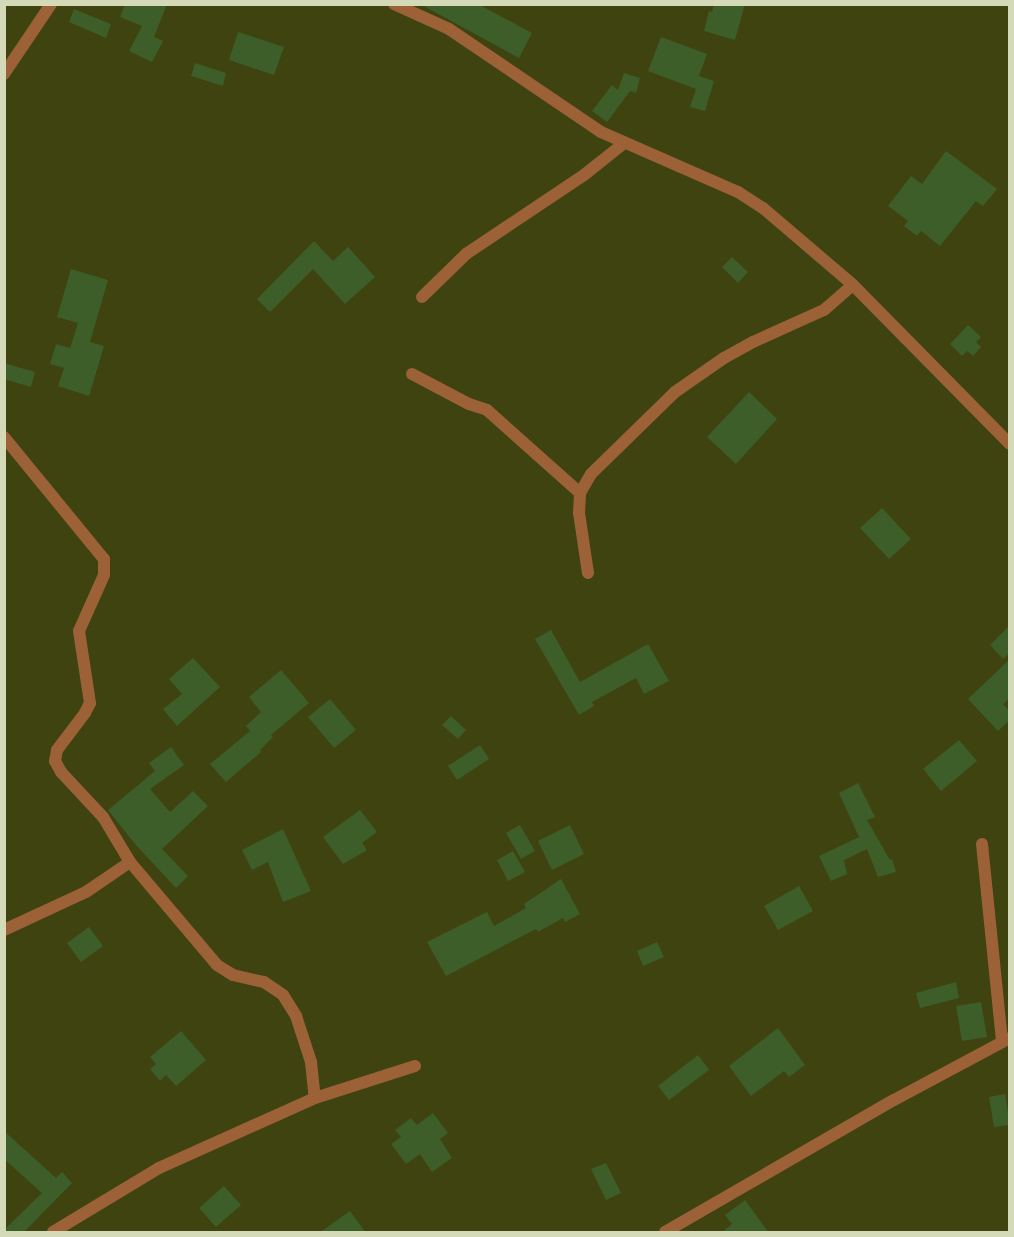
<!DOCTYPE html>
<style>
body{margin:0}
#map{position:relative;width:1014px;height:1237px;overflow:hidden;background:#3e4310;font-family:"Exo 2",sans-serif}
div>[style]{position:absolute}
.building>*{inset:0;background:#3d5e29}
.minor>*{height:12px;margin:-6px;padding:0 6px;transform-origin:6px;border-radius:6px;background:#9c6137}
span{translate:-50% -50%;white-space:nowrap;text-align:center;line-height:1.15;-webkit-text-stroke:4.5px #25280d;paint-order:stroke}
.frame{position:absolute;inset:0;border:6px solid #d4d9b8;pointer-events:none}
</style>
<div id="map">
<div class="building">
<i style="clip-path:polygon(125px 4px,167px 4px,154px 37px,163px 41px,152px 62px,129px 51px,142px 26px,120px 17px)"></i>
<i style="clip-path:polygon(420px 4px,478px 4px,532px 33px,519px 58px)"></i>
<i style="clip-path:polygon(714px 4px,745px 4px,735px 40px,704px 31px,709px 11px,712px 12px)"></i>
<i style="clip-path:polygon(74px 9px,111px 24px,106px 38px,69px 22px)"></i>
<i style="clip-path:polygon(238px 32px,284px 47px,274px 75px,229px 60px)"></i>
<i style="clip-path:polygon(661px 37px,707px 54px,699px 76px,714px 81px,705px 111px,690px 107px,696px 89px,648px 71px)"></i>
<i style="clip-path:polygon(195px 63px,226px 73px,223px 86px,191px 76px)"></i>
<i style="clip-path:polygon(624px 73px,640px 78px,636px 93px,630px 91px,607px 122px,592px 111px,612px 85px,618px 90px)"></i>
<i style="clip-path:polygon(946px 151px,997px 189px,983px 206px,976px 201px,940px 246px,921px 231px,917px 236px,904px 226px,908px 221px,888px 206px,911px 176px,922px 184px)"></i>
<i style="clip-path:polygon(314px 241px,333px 261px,348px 247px,375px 277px,345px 304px,313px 269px,270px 312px,257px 299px)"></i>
<i style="clip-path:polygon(732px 257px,748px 272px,738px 283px,722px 267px)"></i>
<i style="clip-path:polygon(71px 269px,108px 280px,90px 342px,104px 346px,89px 396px,58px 386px,64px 368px,50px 364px,56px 344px,70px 348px,78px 323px,57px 317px)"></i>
<i style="clip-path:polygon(968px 325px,981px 337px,976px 342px,981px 347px,973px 356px,967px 351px,962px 356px,950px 344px)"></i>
<i style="clip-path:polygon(4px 363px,35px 372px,31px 387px,4px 379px)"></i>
<i style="clip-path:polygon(749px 392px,777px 419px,736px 464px,707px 437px)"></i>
<i style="clip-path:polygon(882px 508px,911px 539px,889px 559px,860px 528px)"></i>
<i style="clip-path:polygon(1010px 625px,1010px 653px,1003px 659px,990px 645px)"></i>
<i style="clip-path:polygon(551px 630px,580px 682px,648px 644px,669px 681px,644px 694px,636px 678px,592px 702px,594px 706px,579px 715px,535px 639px)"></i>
<i style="clip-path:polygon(193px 658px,220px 687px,177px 726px,163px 709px,182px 694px,169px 679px)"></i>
<i style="clip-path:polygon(1010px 659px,1010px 698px,1003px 704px,1010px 711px,1010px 720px,998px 731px,968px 699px)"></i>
<i style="clip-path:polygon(281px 670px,309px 703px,271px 735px,273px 737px,260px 750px,261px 752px,226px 782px,210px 764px,250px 731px,246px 726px,261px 712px,249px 697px)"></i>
<i style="clip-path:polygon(330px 699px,356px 730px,334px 748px,308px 717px)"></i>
<i style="clip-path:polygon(451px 716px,466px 730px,458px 739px,442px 725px)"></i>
<i style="clip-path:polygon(959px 740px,977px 761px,941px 791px,923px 769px)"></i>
<i style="clip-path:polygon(480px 745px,489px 759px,457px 780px,448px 766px)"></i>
<i style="clip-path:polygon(171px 747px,184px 765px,150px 789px,170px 812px,193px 791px,208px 806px,162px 849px,188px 876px,176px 888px,135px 844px,108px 810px,155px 771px,149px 763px)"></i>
<i style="clip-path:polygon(858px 783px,875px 817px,867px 820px,890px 860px,892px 859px,896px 872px,878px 877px,867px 849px,844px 860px,847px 874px,831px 881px,819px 856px,859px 837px,839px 793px)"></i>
<i style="clip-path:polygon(360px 810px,377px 832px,362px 843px,367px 850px,343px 864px,323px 837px)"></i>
<i style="clip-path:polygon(520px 825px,535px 851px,521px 859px,506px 833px)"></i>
<i style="clip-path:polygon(570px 825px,584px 854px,552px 870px,538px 841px)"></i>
<i style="clip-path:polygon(283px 829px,311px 891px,283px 902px,268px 862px,252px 870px,242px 850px)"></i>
<i style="clip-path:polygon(513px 851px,525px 872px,508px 881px,497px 860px)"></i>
<i style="clip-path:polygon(561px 879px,580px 914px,565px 922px,563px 918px,538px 932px,536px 929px,446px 976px,427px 942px,487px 912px,494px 926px,526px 908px,524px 904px)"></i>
<i style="clip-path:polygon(799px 886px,813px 911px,778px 930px,764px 906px)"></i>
<i style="clip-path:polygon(89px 927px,103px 946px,81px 962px,67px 943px)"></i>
<i style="clip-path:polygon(657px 942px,664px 957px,643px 966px,637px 951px)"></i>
<i style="clip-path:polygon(956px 982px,959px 998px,920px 1008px,916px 993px)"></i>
<i style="clip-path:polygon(981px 1002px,987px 1037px,962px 1041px,956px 1006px)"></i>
<i style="clip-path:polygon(778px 1028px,805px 1065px,789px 1077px,784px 1071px,751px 1096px,729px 1066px)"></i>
<i style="clip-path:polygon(181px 1031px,206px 1060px,176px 1086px,166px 1075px,160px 1081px,150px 1069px,156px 1064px,150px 1057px)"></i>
<i style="clip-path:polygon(698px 1055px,709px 1070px,669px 1100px,658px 1086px)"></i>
<i style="clip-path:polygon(1005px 1094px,1010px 1125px,994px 1127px,989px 1097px)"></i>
<i style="clip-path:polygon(433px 1113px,448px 1133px,440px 1139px,452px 1158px,432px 1172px,420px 1154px,406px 1164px,391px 1144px,401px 1137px,395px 1130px,411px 1118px,417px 1125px)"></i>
<i style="clip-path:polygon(4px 1131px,56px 1178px,62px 1172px,72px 1183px,23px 1233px,4px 1233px,4px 1230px,42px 1193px,4px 1159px)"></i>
<i style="clip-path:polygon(606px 1163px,621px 1193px,606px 1200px,591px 1169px)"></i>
<i style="clip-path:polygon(224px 1186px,241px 1205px,216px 1227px,199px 1208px)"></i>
<i style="clip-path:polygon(745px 1200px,769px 1233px,721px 1233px,732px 1224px,725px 1215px)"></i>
<i style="clip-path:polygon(350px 1211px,366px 1233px,319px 1233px)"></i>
</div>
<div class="minor">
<i style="left:394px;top:4px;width:60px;rotate:24.4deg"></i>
<i style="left:449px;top:29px;width:184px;rotate:34.1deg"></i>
<i style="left:601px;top:132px;width:150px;rotate:23.7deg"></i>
<i style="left:738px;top:192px;width:30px;rotate:33deg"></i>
<i style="left:763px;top:208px;width:118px;rotate:40.5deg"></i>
<i style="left:853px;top:285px;width:223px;rotate:45.4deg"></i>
<i style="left:4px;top:74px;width:84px;rotate:-56.1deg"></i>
<i style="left:422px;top:297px;width:62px;rotate:-44.3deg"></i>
<i style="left:466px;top:254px;width:142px;rotate:-33.8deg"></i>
<i style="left:584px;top:175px;width:50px;rotate:-38.5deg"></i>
<i style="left:412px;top:374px;width:64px;rotate:27.8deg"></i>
<i style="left:469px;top:404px;width:19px;rotate:18deg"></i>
<i style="left:487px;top:410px;width:125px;rotate:41.7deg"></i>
<i style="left:4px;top:437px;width:158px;rotate:50.7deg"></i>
<i style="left:104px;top:559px;width:16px;rotate:90deg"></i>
<i style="left:104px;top:575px;width:61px;rotate:114.1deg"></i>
<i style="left:79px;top:631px;width:73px;rotate:81.3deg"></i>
<i style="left:90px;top:703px;width:11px;rotate:117deg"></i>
<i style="left:85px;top:713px;width:46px;rotate:127.1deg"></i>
<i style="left:57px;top:750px;width:11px;rotate:100deg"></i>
<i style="left:55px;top:761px;width:13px;rotate:61deg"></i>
<i style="left:61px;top:772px;width:62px;rotate:47deg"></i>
<i style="left:103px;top:817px;width:52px;rotate:59deg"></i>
<i style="left:130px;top:862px;width:135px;rotate:49.8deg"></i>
<i style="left:217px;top:965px;width:19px;rotate:32deg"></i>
<i style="left:233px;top:975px;width:32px;rotate:13deg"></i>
<i style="left:264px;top:982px;width:23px;rotate:34deg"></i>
<i style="left:283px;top:995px;width:25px;rotate:58deg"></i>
<i style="left:296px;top:1016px;width:48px;rotate:71.9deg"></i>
<i style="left:311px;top:1062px;width:36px;rotate:84deg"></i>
<i style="left:588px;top:573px;width:61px;rotate:-98.5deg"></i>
<i style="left:579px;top:513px;width:20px;rotate:-87deg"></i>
<i style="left:580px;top:493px;width:22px;rotate:-60deg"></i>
<i style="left:591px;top:474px;width:117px;rotate:-44.3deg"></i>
<i style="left:675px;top:392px;width:60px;rotate:-34.8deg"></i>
<i style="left:724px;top:358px;width:33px;rotate:-29deg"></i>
<i style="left:753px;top:342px;width:78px;rotate:-24.3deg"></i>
<i style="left:824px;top:310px;width:38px;rotate:-41deg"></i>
<i style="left:982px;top:844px;width:198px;rotate:84.2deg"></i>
<i style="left:4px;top:930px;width:90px;rotate:-24.9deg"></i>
<i style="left:86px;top:892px;width:53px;rotate:-34.3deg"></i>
<i style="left:53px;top:1232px;width:124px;rotate:-31.1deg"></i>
<i style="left:159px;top:1168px;width:171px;rotate:-24.2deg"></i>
<i style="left:315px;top:1098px;width:105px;rotate:-17.7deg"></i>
<i style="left:665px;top:1232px;width:264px;rotate:-30deg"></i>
<i style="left:894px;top:1100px;width:132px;rotate:-28.1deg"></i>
</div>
<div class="frame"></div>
</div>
